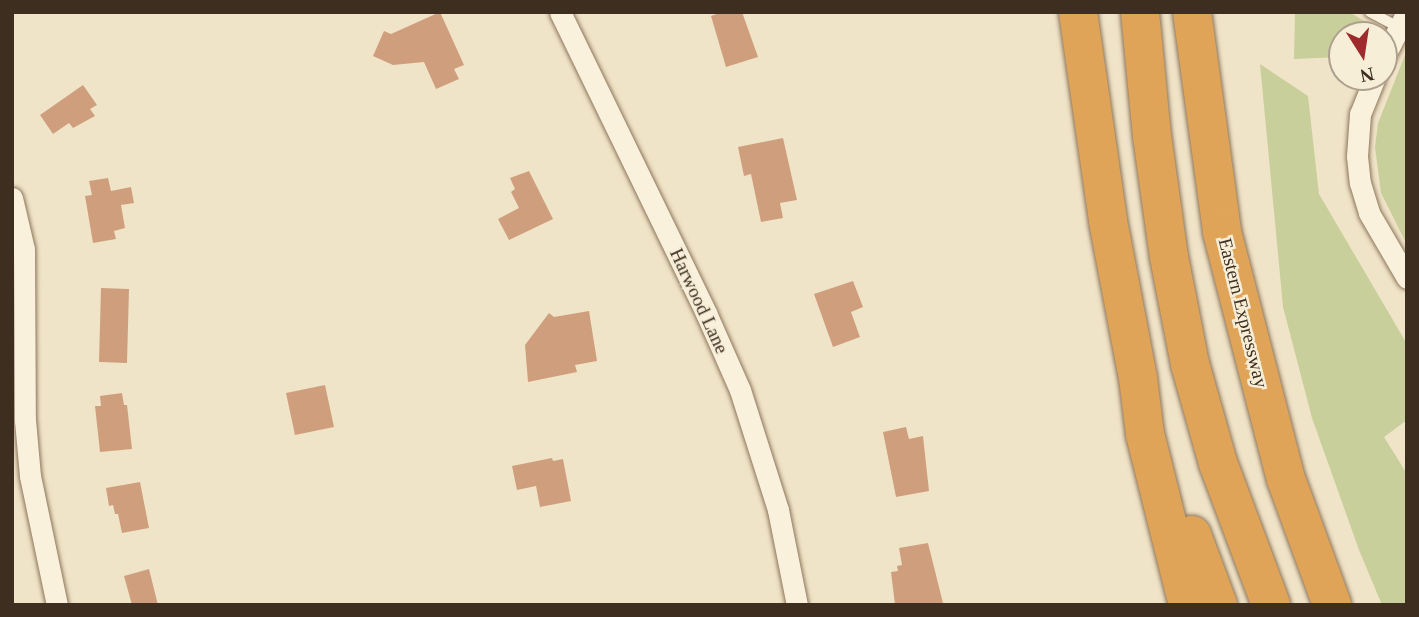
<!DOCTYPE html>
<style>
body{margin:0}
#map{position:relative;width:1419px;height:617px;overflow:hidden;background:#f0e4c8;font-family:Georgia,serif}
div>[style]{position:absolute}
.green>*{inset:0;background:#c9cf9b}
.building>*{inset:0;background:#cf9f7d}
.roads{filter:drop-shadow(0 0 2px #8d765c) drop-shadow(0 0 2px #8d765c)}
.lane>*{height:10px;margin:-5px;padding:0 5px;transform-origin:5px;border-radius:5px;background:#faf1dc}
.street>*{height:21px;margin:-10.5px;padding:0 10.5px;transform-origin:10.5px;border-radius:10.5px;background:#faf1dc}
.highway>*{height:38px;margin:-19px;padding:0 19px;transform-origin:19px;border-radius:19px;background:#e0a458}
span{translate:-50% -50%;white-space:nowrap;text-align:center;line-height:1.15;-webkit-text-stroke:5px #f7eed8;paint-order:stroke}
.street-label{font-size:19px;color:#3d2e20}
.frame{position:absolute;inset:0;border:14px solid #3d2e20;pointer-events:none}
.north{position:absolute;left:1328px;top:21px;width:70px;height:70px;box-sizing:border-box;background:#f7eed8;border:2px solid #ada18e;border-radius:50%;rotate:168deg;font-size:19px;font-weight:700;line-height:28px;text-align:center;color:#3d2e20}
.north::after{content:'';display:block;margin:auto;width:24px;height:32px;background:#9e2a2b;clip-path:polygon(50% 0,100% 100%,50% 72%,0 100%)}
</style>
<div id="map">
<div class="green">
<i style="clip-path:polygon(1295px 12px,1349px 12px,1373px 26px,1379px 35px,1342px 35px,1342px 57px,1294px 59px)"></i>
<i style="clip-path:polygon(1407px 50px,1407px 245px,1381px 193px,1375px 147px,1378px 123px)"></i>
<i style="clip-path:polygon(1260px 64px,1308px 96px,1319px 194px,1407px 344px,1407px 420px,1384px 437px,1407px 474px,1407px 605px,1382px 605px,1359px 550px,1312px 418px,1283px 307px)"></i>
</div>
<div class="building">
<i style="clip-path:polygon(440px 12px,464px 65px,454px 69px,459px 79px,436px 89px,424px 62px,393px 65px,373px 56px,384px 31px,391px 34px)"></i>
<i style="clip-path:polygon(722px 12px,742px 12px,758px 57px,726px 67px,711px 16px)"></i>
<i style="clip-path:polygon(83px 85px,97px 105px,90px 109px,95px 116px,73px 128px,69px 123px,53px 134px,40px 115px)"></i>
<i style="clip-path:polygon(783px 138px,797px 200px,780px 203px,783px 218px,761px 222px,751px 174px,744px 176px,738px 147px)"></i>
<i style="clip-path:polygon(529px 171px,553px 219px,509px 240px,498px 219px,519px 208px,511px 192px,515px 189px,510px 178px)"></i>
<i style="clip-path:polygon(108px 178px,111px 191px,131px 187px,134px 203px,121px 205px,125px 228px,114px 231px,116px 239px,93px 243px,85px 196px,92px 195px,89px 181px)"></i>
<i style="clip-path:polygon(853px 281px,863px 307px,851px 312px,860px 337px,833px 347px,814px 294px)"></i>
<i style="clip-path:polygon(101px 288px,129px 289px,127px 363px,99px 362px)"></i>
<i style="clip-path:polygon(589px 311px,597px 361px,575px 365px,577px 372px,528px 382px,525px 345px,549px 313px,554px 317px)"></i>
<i style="clip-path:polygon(325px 385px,334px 427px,295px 435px,286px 393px)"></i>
<i style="clip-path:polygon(122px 393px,124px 405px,127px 405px,132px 449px,100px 452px,95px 406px,101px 406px,100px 396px)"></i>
<i style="clip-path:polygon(906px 427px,909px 439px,923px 436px,929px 491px,896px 497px,883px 432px)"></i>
<i style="clip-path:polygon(552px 458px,553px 461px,563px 459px,571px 501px,540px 507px,536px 486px,517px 490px,512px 466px)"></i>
<i style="clip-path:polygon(140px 482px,149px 528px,122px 533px,118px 514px,115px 514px,113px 505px,109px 506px,106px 488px)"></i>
<i style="clip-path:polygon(928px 543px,943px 603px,895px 605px,891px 572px,898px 571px,897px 566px,902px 565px,899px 548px)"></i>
<i style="clip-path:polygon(149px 569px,158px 605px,132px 605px,124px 576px)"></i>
</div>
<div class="roads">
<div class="lane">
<i style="left:1370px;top:12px;width:32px;rotate:28deg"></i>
</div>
<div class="street">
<i style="left:560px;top:12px;width:335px;rotate:64.1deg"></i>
<i style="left:706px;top:313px;width:84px;rotate:66.2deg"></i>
<i style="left:740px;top:390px;width:126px;rotate:72.4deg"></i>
<i style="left:778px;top:510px;width:97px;rotate:78.7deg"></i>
<i style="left:1384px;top:57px;width:51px;rotate:-62.9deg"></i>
<i style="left:1375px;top:77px;width:40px;rotate:112deg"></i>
<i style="left:1360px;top:114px;width:42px;rotate:94.1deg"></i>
<i style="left:1357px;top:156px;width:27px;rotate:84deg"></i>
<i style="left:1360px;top:183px;width:31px;rotate:73deg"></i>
<i style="left:1369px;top:213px;width:75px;rotate:59.7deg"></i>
<i style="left:12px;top:198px;width:52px;rotate:76.8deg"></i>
<i style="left:24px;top:249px;width:171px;rotate:89.7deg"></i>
<i style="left:25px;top:420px;width:56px;rotate:84.9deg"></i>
<i style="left:30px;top:476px;width:132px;rotate:78.2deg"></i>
</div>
<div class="highway">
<i style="left:1078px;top:12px;width:211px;rotate:81.8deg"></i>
<i style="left:1108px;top:221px;width:160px;rotate:79.2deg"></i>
<i style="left:1138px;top:378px;width:56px;rotate:82.9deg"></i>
<i style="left:1145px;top:434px;width:176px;rotate:75.9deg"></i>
<i style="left:1140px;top:12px;width:125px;rotate:84.5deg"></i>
<i style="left:1152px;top:136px;width:122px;rotate:82deg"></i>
<i style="left:1169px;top:257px;width:109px;rotate:78.9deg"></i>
<i style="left:1190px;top:364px;width:103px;rotate:74.2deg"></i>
<i style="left:1218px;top:463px;width:152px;rotate:69.5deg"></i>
<i style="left:1192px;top:12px;width:222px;rotate:82.2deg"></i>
<i style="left:1222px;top:232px;width:255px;rotate:75.5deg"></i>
<i style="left:1286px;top:479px;width:134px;rotate:69.9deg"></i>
<i style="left:1192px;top:535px;width:75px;rotate:69.6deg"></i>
</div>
</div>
<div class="street-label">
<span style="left:699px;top:301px;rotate:65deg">Harwood Lane</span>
<span style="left:1243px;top:313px;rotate:76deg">Eastern Expressway</span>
</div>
<div class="frame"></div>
<div class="north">N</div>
</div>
